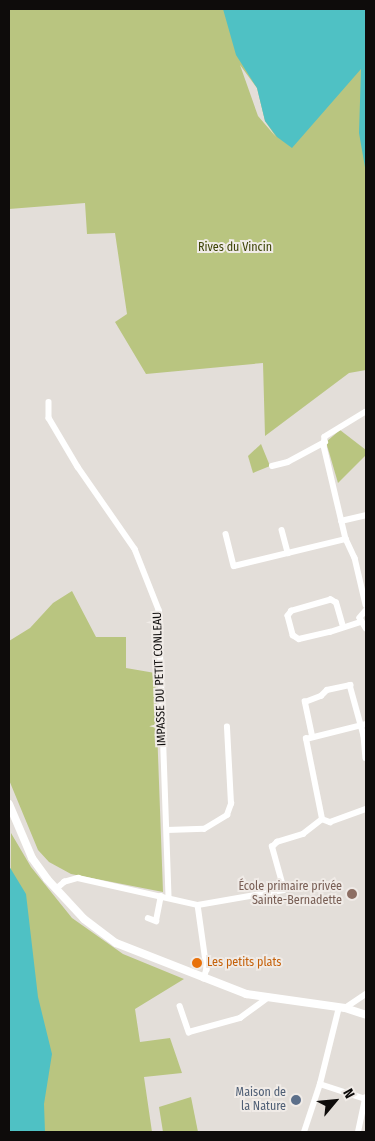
<!DOCTYPE html>
<meta charset="utf-8">
<style>
body{margin:0}
#map{position:relative;width:375px;height:1141px;overflow:hidden;background:#e3ded9;font-family:"Fira Sans Condensed",sans-serif}
div>[style]{position:absolute}
.green>*{inset:0;background:#b9c580}
.water>*{inset:0;background:#4fc1c4}
.street>*{height:5.5px;margin:-2.75px;padding:0 2.75px;transform-origin:2.75px;border-radius:2.75px;background:#fff}
.secondary>*{height:8px;margin:-4px;padding:0 4px;transform-origin:4px;border-radius:4px;background:#fff}
.dots>*{width:14px;height:14px;translate:-50% -50%;box-sizing:border-box;border:2px solid #f0ebe7;border-radius:50%}
span{translate:-50% -50%;white-space:nowrap;text-align:center;line-height:1.15;-webkit-text-stroke:4px #f0ebe7;paint-order:stroke}
.park-label{font-size:12px;color:#3d4407}
.street-label{font-size:12px;color:#0e0c0b}
.education-label{font-size:12px;color:#785e54}
.right{translate:-100% -50%;text-align:right}
.food-label{font-size:12px;color:#c56008}
.left{translate:0 -50%;text-align:left}
.service-label{font-size:12px;color:#4e5e75}
.frame{position:absolute;inset:0;border:10px solid #0e0c0b;pointer-events:none}
.north{position:absolute;left:310px;top:1076px;width:50px;height:50px;-webkit-text-stroke:4px #f0ebe7;paint-order:stroke;rotate:62deg;font-size:14px;font-weight:700;line-height:20px;text-align:center;color:#0e0c0b}
.north::after{content:'';display:block;margin:auto;width:18px;height:22px;background:#0e0c0b;clip-path:polygon(50% 0,100% 100%,50% 72%,0 100%)}
</style>
<div id="map">
<div class="green">
<i style="clip-path:polygon(evenodd,9px 9px,359px 9px,366px 26px,366px 370px,349px 373px,265px 436px,263px 363px,146px 374px,115px 322px,127px 314px,115px 233px,87px 234px,85px 203px,9px 209px,9px 9px,240px 65px,257px 88px,265px 121px,276px 137px,258px 116px,240px 65px)"></i>
<i style="clip-path:polygon(340px 430px,366px 450px,366px 455px,338px 483px,326px 442px)"></i>
<i style="clip-path:polygon(261px 444px,270px 466px,253px 473px,248px 456px)"></i>
<i style="clip-path:polygon(72px 591px,96px 637px,126px 637px,126px 668px,155px 673px,163px 892px,71px 874px,49px 862px,38px 850px,9px 780px,9px 641px,30px 628px,53px 603px)"></i>
<i style="clip-path:polygon(11px 833px,31px 867px,72px 918px,123px 954px,184px 979px,135px 1009px,140px 1042px,170px 1038px,182px 1073px,144px 1077px,152px 1132px,9px 1132px)"></i>
<i style="clip-path:polygon(191px 1097px,198px 1132px,163px 1132px,159px 1107px)"></i>
</div>
<div class="water">
<i style="clip-path:polygon(223px 9px,366px 9px,366px 173px,359px 133px,361px 69px,292px 148px,277px 137px,265px 121px,257px 88px,236px 55px)"></i>
<i style="clip-path:polygon(9px 866px,26px 894px,38px 997px,52px 1054px,44px 1104px,45px 1132px,9px 1132px)"></i>
</div>
<div class="street">
<i style="left:49px;top:402px;width:16px;rotate:90deg"></i>
<i style="left:49px;top:418px;width:57px;rotate:59.4deg"></i>
<i style="left:78px;top:467px;width:100px;rotate:55.2deg"></i>
<i style="left:135px;top:549px;width:66px;rotate:68.5deg"></i>
<i style="left:159px;top:610px;width:288px;rotate:88deg"></i>
<i style="left:366px;top:412px;width:48px;rotate:148.6deg"></i>
<i style="left:325px;top:437px;width:9px;rotate:96deg"></i>
<i style="left:324px;top:446px;width:96px;rotate:76.7deg"></i>
<i style="left:346px;top:539px;width:21px;rotate:65deg"></i>
<i style="left:355px;top:558px;width:48px;rotate:76.8deg"></i>
<i style="left:272px;top:466px;width:16px;rotate:-14deg"></i>
<i style="left:288px;top:462px;width:42px;rotate:-28.4deg"></i>
<i style="left:341px;top:521px;width:26px;rotate:-13deg"></i>
<i style="left:282px;top:530px;width:24px;rotate:75deg"></i>
<i style="left:226px;top:534px;width:33px;rotate:76deg"></i>
<i style="left:234px;top:566px;width:115px;rotate:-13.6deg"></i>
<i style="left:366px;top:611px;width:9px;rotate:131deg"></i>
<i style="left:360px;top:618px;width:12px;rotate:59deg"></i>
<i style="left:343px;top:627px;width:25px;rotate:-106deg"></i>
<i style="left:336px;top:603px;width:6px;rotate:-149deg"></i>
<i style="left:331px;top:600px;width:41px;rotate:164.2deg"></i>
<i style="left:292px;top:611px;width:6px;rotate:129deg"></i>
<i style="left:288px;top:616px;width:20px;rotate:75deg"></i>
<i style="left:293px;top:635px;width:7px;rotate:34deg"></i>
<i style="left:299px;top:639px;width:32px;rotate:-13deg"></i>
<i style="left:330px;top:632px;width:32px;rotate:-18deg"></i>
<i style="left:312px;top:736px;width:35px;rotate:-102deg"></i>
<i style="left:305px;top:702px;width:17px;rotate:-21deg"></i>
<i style="left:321px;top:696px;width:8px;rotate:-45deg"></i>
<i style="left:327px;top:690px;width:24px;rotate:-12deg"></i>
<i style="left:350px;top:685px;width:53px;rotate:74.6deg"></i>
<i style="left:364px;top:736px;width:22px;rotate:85deg"></i>
<i style="left:322px;top:819px;width:9px;rotate:21deg"></i>
<i style="left:330px;top:822px;width:38px;rotate:-20deg"></i>
<i style="left:167px;top:830px;width:37px;rotate:-2deg"></i>
<i style="left:204px;top:829px;width:27px;rotate:-31deg"></i>
<i style="left:227px;top:815px;width:12px;rotate:-70deg"></i>
<i style="left:231px;top:804px;width:77px;rotate:-93deg"></i>
<i style="left:56px;top:889px;width:11px;rotate:-41deg"></i>
<i style="left:64px;top:882px;width:15px;rotate:-16deg"></i>
<i style="left:78px;top:878px;width:123px;rotate:12.7deg"></i>
<i style="left:198px;top:905px;width:87px;rotate:-9.9deg"></i>
<i style="left:284px;top:890px;width:45px;rotate:-105.6deg"></i>
<i style="left:272px;top:847px;width:7px;rotate:-45deg"></i>
<i style="left:277px;top:842px;width:27px;rotate:-17deg"></i>
<i style="left:303px;top:834px;width:24px;rotate:-38deg"></i>
<i style="left:322px;top:819px;width:82px;rotate:-101.3deg"></i>
<i style="left:306px;top:739px;width:62px;rotate:-14deg"></i>
<i style="left:198px;top:905px;width:65px;rotate:82deg"></i>
<i style="left:207px;top:969px;width:10px;rotate:107deg"></i>
<i style="left:148px;top:918px;width:9px;rotate:21deg"></i>
<i style="left:156px;top:921px;width:25px;rotate:-79deg"></i>
<i style="left:180px;top:1006px;width:28px;rotate:71deg"></i>
<i style="left:189px;top:1032px;width:53px;rotate:-15.4deg"></i>
<i style="left:240px;top:1018px;width:32px;rotate:-36deg"></i>
<i style="left:345px;top:1008px;width:25px;rotate:-34deg"></i>
<i style="left:320px;top:1084px;width:48px;rotate:18.1deg"></i>
<i style="left:304px;top:1132px;width:51px;rotate:-71.6deg"></i>
<i style="left:320px;top:1084px;width:79px;rotate:-76.1deg"></i>
<i style="left:358px;top:1132px;width:35px;rotate:-78deg"></i>
</div>
<div class="secondary">
<i style="left:9px;top:804px;width:59px;rotate:66.9deg"></i>
<i style="left:32px;top:858px;width:26px;rotate:54deg"></i>
<i style="left:47px;top:879px;width:54px;rotate:47.2deg"></i>
<i style="left:84px;top:919px;width:40px;rotate:37deg"></i>
<i style="left:116px;top:943px;width:140px;rotate:21.4deg"></i>
<i style="left:246px;top:994px;width:100px;rotate:8deg"></i>
<i style="left:345px;top:1008px;width:22px;rotate:18deg"></i>
</div>
<div class="dots">
<i style="left:352px;top:894px;background:#8d6e63"></i>
<i style="left:197px;top:963px;background:#e8710a"></i>
<i style="left:296px;top:1100px;background:#5c6f8a"></i>
</div>
<div class="park-label">
<span style="left:235px;top:248px">Rives du Vincin</span>
</div>
<div class="street-label">
<span style="left:160px;top:679px;rotate:-92deg">IMPASSE DU PETIT CONLEAU</span>
</div>
<div class="education-label">
<span class="right" style="left:342px;top:894px">École primaire privée<br>Sainte-Bernadette</span>
</div>
<div class="food-label">
<span class="left" style="left:207px;top:963px">Les petits plats</span>
</div>
<div class="service-label">
<span class="right" style="left:286px;top:1100px">Maison de<br>la Nature</span>
</div>
<div class="frame"></div>
<div class="north">N</div>
</div>
